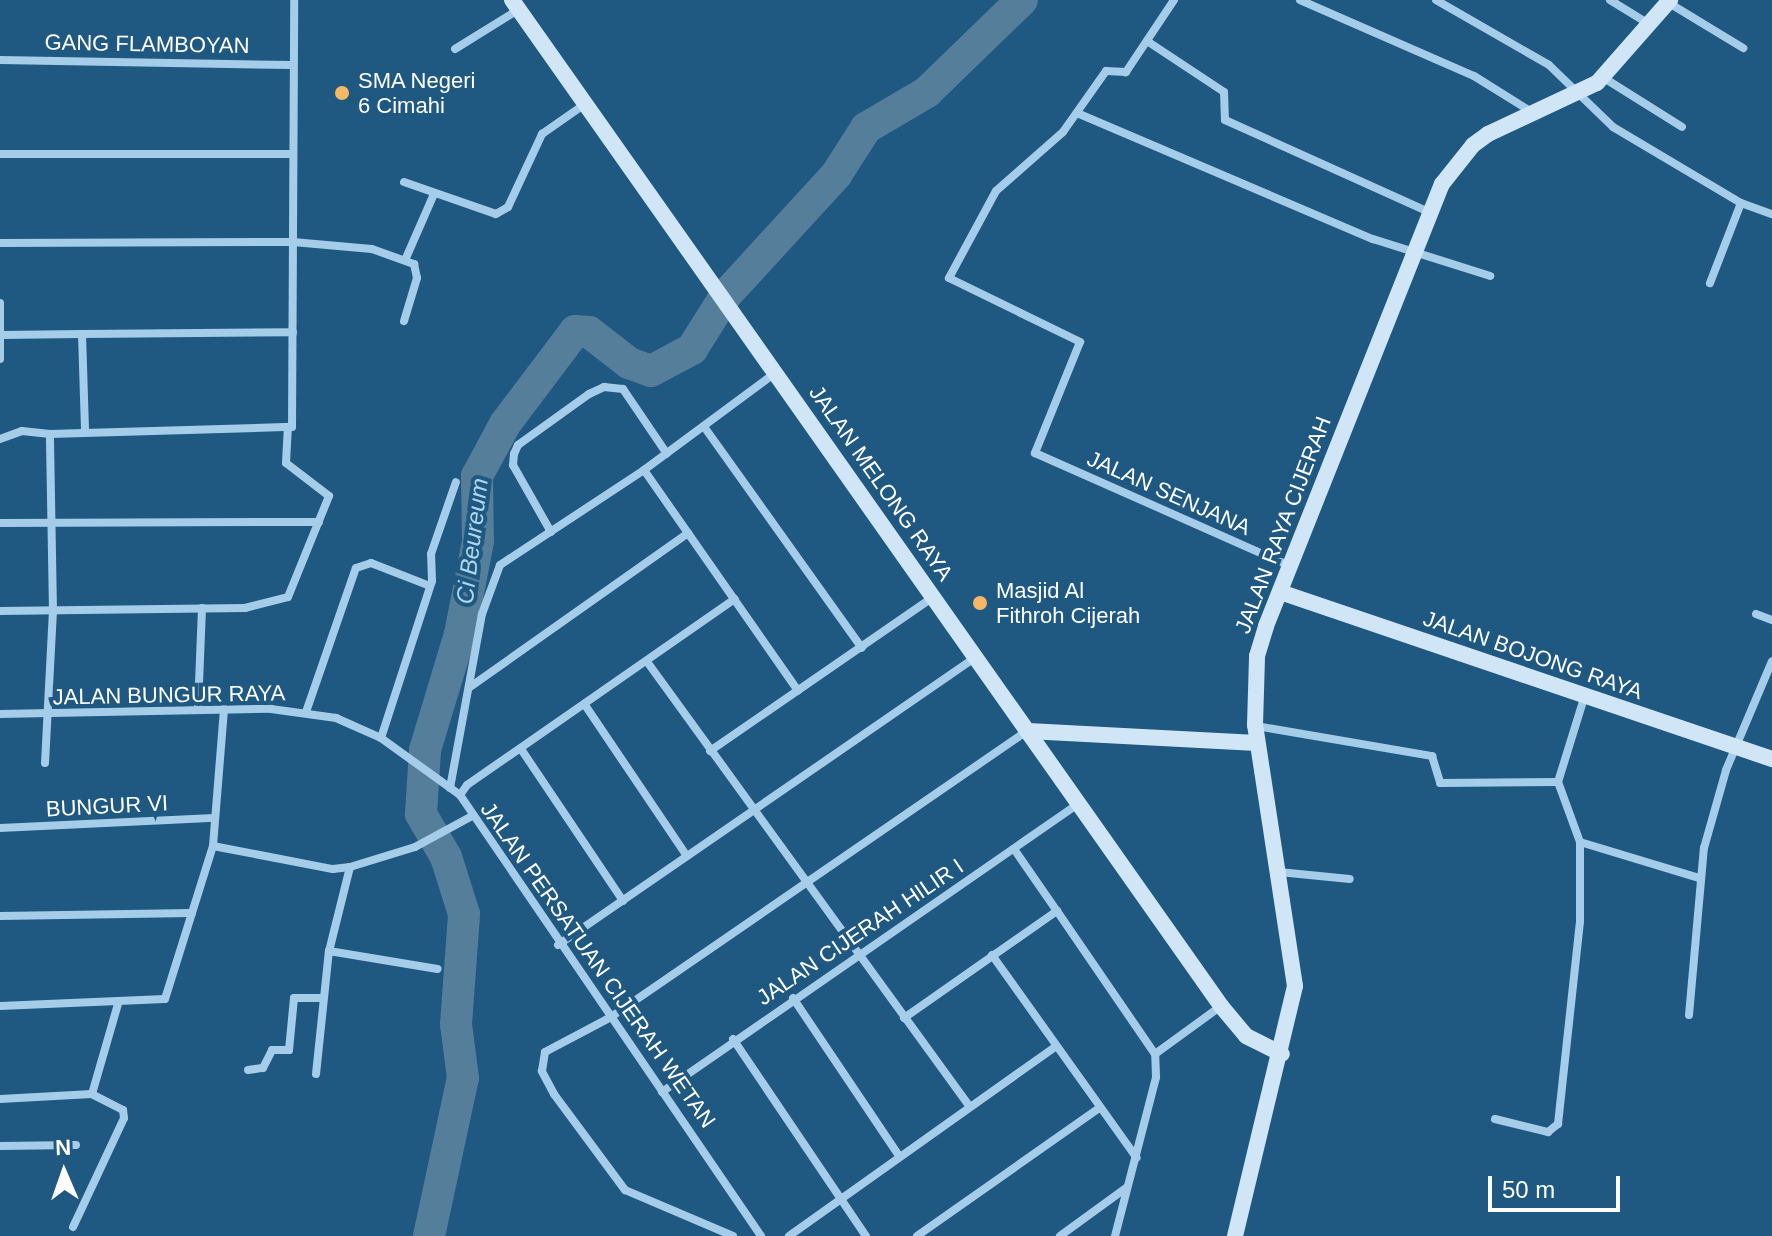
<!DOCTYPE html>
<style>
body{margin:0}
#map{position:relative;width:1772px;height:1236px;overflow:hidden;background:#1f5881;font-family:Arial,sans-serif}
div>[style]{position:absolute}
.river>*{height:32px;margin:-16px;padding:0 16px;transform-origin:16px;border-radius:16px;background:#557e9b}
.street>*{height:8px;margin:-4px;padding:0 4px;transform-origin:4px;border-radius:4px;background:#a5cde9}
.secondary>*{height:16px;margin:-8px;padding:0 8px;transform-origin:8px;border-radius:8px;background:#d0e6f7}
.dots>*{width:22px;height:22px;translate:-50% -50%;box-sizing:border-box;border:4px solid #1f5881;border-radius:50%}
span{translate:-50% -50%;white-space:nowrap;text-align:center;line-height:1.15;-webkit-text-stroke:8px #1f5881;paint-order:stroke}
.street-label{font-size:22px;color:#fff}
.poi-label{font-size:22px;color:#fff}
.left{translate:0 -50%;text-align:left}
.water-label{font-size:24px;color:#b0d7f0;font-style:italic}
.north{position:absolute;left:24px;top:1132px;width:80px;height:80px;-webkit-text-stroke:6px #1f5881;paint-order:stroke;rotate:358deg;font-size:22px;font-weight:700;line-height:32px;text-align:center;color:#fff}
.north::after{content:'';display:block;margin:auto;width:28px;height:36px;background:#fff;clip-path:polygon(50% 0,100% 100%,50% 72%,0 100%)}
.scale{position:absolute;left:1488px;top:1176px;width:132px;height:36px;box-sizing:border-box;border:4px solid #fff;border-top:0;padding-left:10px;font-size:24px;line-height:28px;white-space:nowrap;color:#fff;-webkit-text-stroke:6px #1f5881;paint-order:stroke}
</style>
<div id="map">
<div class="river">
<i style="left:429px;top:1236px;width:162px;rotate:-77.9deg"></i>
<i style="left:463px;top:1078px;width:54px;rotate:-97.4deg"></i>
<i style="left:456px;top:1024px;width:110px;rotate:-85.8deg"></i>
<i style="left:464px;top:914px;width:60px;rotate:-107.5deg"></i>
<i style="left:446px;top:857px;width:50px;rotate:-120.2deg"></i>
<i style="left:421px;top:814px;width:64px;rotate:-86.4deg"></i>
<i style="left:425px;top:750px;width:121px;rotate:-73.2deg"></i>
<i style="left:460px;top:634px;width:95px;rotate:-79deg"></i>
<i style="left:478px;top:541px;width:65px;rotate:-90.9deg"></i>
<i style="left:477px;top:476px;width:59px;rotate:-61.7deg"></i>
<i style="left:505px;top:424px;width:116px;rotate:-53deg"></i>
<i style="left:575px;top:331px;width:14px;rotate:4deg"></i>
<i style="left:589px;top:332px;width:51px;rotate:37.8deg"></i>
<i style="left:629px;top:363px;width:23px;rotate:20deg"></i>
<i style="left:651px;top:371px;width:47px;rotate:-28.2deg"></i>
<i style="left:692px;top:349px;width:64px;rotate:-57.8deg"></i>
<i style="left:726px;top:295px;width:163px;rotate:-47.5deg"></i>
<i style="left:836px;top:175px;width:56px;rotate:-57.4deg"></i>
<i style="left:866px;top:128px;width:71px;rotate:-30.5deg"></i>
<i style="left:927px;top:92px;width:132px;rotate:-44.1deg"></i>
</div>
<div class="street">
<i style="left:1174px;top:0;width:87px;rotate:123.7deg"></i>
<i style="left:1126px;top:72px;width:20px;rotate:-177deg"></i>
<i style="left:1106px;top:71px;width:75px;rotate:125.2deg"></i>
<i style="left:1063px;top:132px;width:89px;rotate:138.6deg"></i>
<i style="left:996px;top:191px;width:99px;rotate:118.4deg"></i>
<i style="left:949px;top:278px;width:146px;rotate:26deg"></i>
<i style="left:1080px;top:342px;width:120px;rotate:112.1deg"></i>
<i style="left:1035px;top:453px;width:279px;rotate:23.9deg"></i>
<i style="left:1300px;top:0;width:190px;rotate:23.6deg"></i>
<i style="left:1474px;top:76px;width:72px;rotate:31.9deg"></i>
<i style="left:1436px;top:0;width:130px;rotate:29.9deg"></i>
<i style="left:1549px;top:65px;width:89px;rotate:44.1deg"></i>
<i style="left:1613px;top:127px;width:149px;rotate:30.7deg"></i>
<i style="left:1741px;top:203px;width:86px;rotate:111.2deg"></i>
<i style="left:1610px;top:0;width:46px;rotate:31.6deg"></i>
<i style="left:1669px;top:3px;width:87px;rotate:31.3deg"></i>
<i style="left:1147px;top:41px;width:92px;rotate:33.5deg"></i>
<i style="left:1224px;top:92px;width:28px;rotate:88deg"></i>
<i style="left:1225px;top:120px;width:224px;rotate:24.3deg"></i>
<i style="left:455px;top:49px;width:74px;rotate:-31.8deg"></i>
<i style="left:0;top:60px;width:293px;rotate:1deg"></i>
<i style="left:1604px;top:78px;width:92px;rotate:32.1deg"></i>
<i style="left:1077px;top:113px;width:322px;rotate:23.1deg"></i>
<i style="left:1373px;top:239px;width:123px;rotate:17.5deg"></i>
<i style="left:0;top:154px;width:291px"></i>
<i style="left:404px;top:182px;width:97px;rotate:19.2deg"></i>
<i style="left:496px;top:214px;width:14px;rotate:-30deg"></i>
<i style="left:508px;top:207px;width:81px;rotate:-65deg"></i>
<i style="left:542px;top:134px;width:52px;rotate:-34.9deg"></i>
<i style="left:1741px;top:203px;width:33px;rotate:20deg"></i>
<i style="left:0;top:243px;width:293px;rotate:-0.2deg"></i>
<i style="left:293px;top:242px;width:79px;rotate:5.1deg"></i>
<i style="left:372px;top:249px;width:45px;rotate:19.7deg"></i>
<i style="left:414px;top:264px;width:14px;rotate:78deg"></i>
<i style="left:417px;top:278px;width:45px;rotate:106.8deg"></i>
<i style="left:406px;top:258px;width:70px;rotate:-66.4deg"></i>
<i style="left:0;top:303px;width:56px;rotate:90deg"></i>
<i style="left:82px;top:334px;width:211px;rotate:-0.5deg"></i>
<i style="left:0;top:335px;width:82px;rotate:-0.7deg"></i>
<i style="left:82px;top:334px;width:97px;rotate:88.2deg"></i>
<i style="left:705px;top:428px;width:270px;rotate:54.5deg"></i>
<i style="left:0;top:439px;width:23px;rotate:-20deg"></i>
<i style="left:22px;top:431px;width:28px;rotate:6deg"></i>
<i style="left:644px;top:470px;width:269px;rotate:55.1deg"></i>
<i style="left:0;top:523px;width:319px;rotate:-0.2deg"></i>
<i style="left:551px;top:532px;width:77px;rotate:-119.6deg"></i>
<i style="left:513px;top:465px;width:11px;rotate:-85deg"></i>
<i style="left:514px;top:454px;width:10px;rotate:-66deg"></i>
<i style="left:518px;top:445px;width:87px;rotate:-35.7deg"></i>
<i style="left:589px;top:394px;width:17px;rotate:-25deg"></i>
<i style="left:604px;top:387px;width:19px;rotate:6deg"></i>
<i style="left:623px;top:389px;width:78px;rotate:55.9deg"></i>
<i style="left:0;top:611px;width:245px;rotate:-0.7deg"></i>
<i style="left:245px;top:608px;width:44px;rotate:-14.3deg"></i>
<i style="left:288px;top:597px;width:109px;rotate:-67.9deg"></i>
<i style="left:329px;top:496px;width:54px;rotate:-142.5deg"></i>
<i style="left:286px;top:463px;width:35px;rotate:-87deg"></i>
<i style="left:1756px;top:614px;width:17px;rotate:21deg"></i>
<i style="left:648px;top:663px;width:548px;rotate:54.05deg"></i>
<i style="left:470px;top:687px;width:267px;rotate:-35.2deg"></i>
<i style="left:585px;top:705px;width:182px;rotate:56deg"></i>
<i style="left:198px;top:708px;width:100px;rotate:-87.7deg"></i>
<i style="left:306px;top:712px;width:152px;rotate:-70.9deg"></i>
<i style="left:356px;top:568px;width:16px;rotate:-18deg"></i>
<i style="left:371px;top:563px;width:63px;rotate:21.3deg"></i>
<i style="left:0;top:714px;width:271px;rotate:-1.1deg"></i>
<i style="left:271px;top:709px;width:66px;rotate:7.9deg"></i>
<i style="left:336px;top:718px;width:49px;rotate:24deg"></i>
<i style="left:381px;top:738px;width:97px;rotate:35.8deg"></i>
<i style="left:460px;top:795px;width:534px;rotate:55.68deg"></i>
<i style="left:1256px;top:726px;width:179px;rotate:9.7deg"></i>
<i style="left:1432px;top:756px;width:28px;rotate:73deg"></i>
<i style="left:1440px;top:783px;width:118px;rotate:-0.5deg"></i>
<i style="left:381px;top:738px;width:165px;rotate:-72deg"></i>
<i style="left:432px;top:581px;width:27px;rotate:-92deg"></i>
<i style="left:431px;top:554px;width:76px;rotate:-70.9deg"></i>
<i style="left:521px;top:749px;width:183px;rotate:56.1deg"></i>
<i style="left:710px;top:751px;width:271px;rotate:-34.6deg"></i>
<i style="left:45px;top:763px;width:151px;rotate:-87deg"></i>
<i style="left:53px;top:612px;width:178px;rotate:-91deg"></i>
<i style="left:50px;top:434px;width:242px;rotate:-1.7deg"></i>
<i style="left:292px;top:427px;width:427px;rotate:-89.7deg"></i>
<i style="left:450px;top:788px;width:177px;rotate:-79.6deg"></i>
<i style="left:482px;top:614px;width:52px;rotate:-69.8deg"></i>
<i style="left:500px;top:565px;width:173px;rotate:-33.4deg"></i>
<i style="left:644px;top:470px;width:163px;rotate:-36.5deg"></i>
<i style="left:460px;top:795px;width:12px;rotate:-55deg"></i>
<i style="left:467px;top:785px;width:326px;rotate:-34.8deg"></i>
<i style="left:0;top:828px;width:215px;rotate:-2.7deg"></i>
<i style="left:1580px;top:842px;width:124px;rotate:16.8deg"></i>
<i style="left:213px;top:846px;width:122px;rotate:10.9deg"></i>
<i style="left:333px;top:869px;width:17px;rotate:-7deg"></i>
<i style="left:350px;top:867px;width:68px;rotate:-17.1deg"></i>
<i style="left:415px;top:847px;width:65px;rotate:-28.5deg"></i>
<i style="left:1014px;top:849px;width:75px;rotate:55.3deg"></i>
<i style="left:350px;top:867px;width:87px;rotate:104deg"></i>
<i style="left:329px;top:951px;width:110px;rotate:9.4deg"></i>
<i style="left:1279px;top:872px;width:71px;rotate:5.6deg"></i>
<i style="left:0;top:916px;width:192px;rotate:-0.9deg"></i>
<i style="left:558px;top:945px;width:508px;rotate:-34.57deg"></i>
<i style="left:992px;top:955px;width:249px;rotate:54.5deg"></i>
<i style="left:793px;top:998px;width:190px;rotate:56.1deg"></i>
<i style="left:0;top:1006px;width:165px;rotate:-2.4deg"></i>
<i style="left:165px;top:999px;width:160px;rotate:-72.6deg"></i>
<i style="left:213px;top:846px;width:138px;rotate:-85.4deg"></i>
<i style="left:1689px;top:1015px;width:168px;rotate:-84.9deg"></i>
<i style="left:1704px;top:848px;width:81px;rotate:-74.2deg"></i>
<i style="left:1726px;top:770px;width:118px;rotate:-67.1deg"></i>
<i style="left:904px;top:1018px;width:187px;rotate:-35deg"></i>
<i style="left:1057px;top:911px;width:173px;rotate:55.6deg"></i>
<i style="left:1155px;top:1054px;width:82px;rotate:-36deg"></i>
<i style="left:733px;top:1039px;width:238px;rotate:56deg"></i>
<i style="left:248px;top:1070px;width:15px;rotate:-8deg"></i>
<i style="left:263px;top:1068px;width:20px;rotate:-63deg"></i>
<i style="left:272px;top:1050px;width:17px"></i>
<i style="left:289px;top:1050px;width:52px;rotate:-84.5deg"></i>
<i style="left:294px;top:998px;width:29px"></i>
<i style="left:316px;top:1074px;width:124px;rotate:-84deg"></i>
<i style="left:662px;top:1092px;width:506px;rotate:-34.7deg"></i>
<i style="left:0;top:1099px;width:92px;rotate:-3.1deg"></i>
<i style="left:92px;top:1094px;width:94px;rotate:-73.9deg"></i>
<i style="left:1495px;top:1119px;width:55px;rotate:13.8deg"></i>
<i style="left:1548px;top:1132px;width:13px;rotate:-39deg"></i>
<i style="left:1558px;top:1124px;width:204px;rotate:-83.8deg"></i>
<i style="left:1580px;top:921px;width:79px;rotate:-90deg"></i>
<i style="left:1580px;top:842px;width:64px;rotate:-110.1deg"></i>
<i style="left:1558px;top:782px;width:91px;rotate:-72.8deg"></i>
<i style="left:0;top:1146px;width:76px;rotate:-0.8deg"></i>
<i style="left:73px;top:1227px;width:120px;rotate:-64.9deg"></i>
<i style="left:124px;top:1118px;width:8px;rotate:-97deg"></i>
<i style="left:123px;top:1110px;width:35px;rotate:-153deg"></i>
<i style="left:733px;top:1236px;width:117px;rotate:-156.9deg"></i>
<i style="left:625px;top:1190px;width:119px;rotate:-126.5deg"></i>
<i style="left:554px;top:1094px;width:26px;rotate:-118deg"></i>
<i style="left:542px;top:1071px;width:19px;rotate:-81deg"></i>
<i style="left:545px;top:1052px;width:75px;rotate:-27.9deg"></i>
<i style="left:611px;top:1017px;width:505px;rotate:-34.51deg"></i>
<i style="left:789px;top:1236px;width:326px;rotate:-35.4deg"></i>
<i style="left:917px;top:1236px;width:221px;rotate:-35.1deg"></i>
<i style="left:1060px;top:1236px;width:82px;rotate:-36deg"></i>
<i style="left:1115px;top:1236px;width:164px;rotate:-75.5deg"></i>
<i style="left:1156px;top:1077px;width:23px;rotate:-92deg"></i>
</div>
<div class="secondary">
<i style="left:512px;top:0;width:1231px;rotate:54.82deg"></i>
<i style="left:1221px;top:1006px;width:39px;rotate:50deg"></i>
<i style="left:1246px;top:1036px;width:40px;rotate:26.6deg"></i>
<i style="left:1280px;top:592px;width:520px;rotate:18.75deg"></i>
<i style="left:1028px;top:731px;width:229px;rotate:3deg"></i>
<i style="left:1235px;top:1236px;width:257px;rotate:-76.5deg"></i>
<i style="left:1295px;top:986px;width:264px;rotate:-98.7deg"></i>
<i style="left:1255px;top:725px;width:69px;rotate:-88.3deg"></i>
<i style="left:1257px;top:656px;width:31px;rotate:-73deg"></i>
<i style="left:1266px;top:626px;width:476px;rotate:-68.3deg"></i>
<i style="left:1442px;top:184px;width:50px;rotate:-51.5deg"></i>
<i style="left:1473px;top:145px;width:19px;rotate:-36deg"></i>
<i style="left:1488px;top:134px;width:120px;rotate:-25.1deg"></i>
<i style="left:1597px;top:83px;width:111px;rotate:-48.7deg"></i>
</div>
<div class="dots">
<i style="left:342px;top:93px;background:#f7b865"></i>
<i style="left:980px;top:603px;background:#f7b865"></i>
</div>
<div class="street-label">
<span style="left:147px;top:44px;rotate:1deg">GANG FLAMBOYAN</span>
<span style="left:881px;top:483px;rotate:55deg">JALAN MELONG RAYA</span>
<span style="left:1169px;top:493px;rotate:24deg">JALAN SENJANA</span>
<span style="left:1283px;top:525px;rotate:-69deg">JALAN RAYA CIJERAH</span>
<span style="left:1533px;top:655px;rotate:19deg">JALAN BOJONG RAYA</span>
<span style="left:169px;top:695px;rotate:-1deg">JALAN BUNGUR RAYA</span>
<span style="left:107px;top:806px;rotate:-3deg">BUNGUR VI</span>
<span style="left:860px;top:932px;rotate:-34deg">JALAN CIJERAH HILIR I</span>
<span style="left:598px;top:965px;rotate:55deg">JALAN PERSATUAN CIJERAH WETAN</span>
</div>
<div class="poi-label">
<span class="left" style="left:358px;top:93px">SMA Negeri<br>6 Cimahi</span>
<span class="left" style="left:996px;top:603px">Masjid Al<br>Fithroh Cijerah</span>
</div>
<div class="water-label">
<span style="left:472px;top:541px;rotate:-83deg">Ci Beureum</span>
</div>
<div class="north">N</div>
<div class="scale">50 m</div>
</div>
